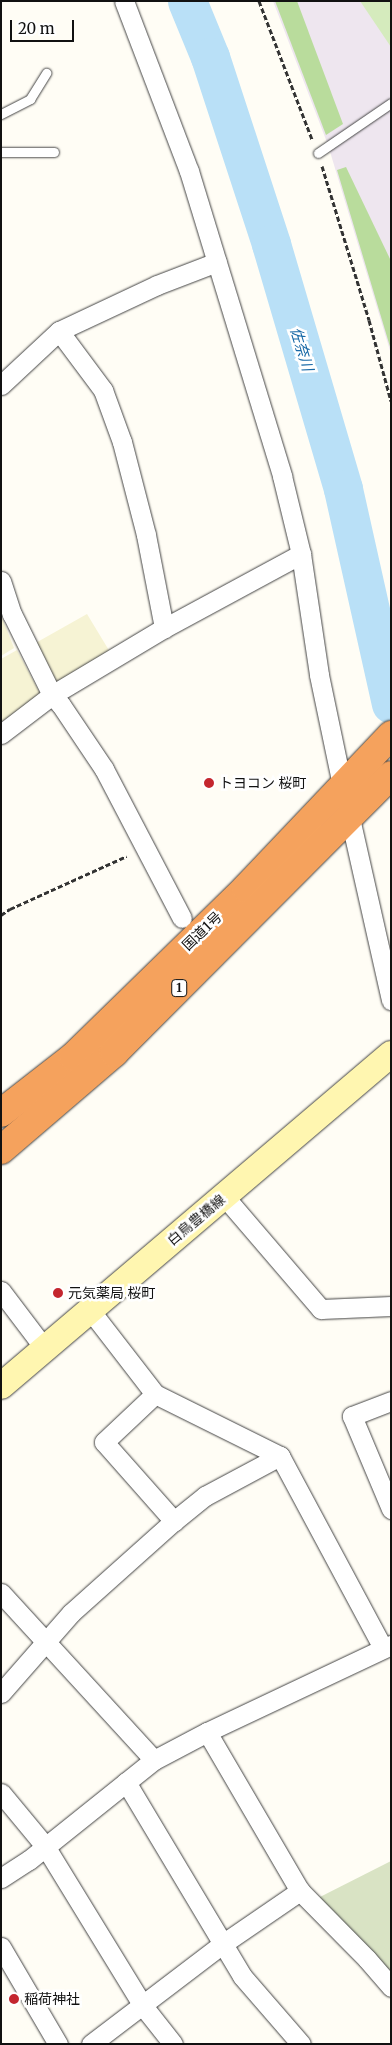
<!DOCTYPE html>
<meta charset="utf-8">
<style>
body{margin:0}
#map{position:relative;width:392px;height:2045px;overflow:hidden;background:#fffdf5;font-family:Merriweather,"Noto Sans JP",serif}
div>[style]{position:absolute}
.industrial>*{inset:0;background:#eee6ef}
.farmland>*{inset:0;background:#f6f3d4}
.green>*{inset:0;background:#d5ebbd}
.forest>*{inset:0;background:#b9dc9c}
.cemetery>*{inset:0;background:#d9e3c4}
.river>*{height:39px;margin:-19.5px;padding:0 19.5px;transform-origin:19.5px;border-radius:19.5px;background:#b9e0f7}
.path>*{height:3px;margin-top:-1.5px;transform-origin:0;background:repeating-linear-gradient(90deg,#333 0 5px,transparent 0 7.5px)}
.roads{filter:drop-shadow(0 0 1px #444) drop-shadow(0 0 1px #444)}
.lane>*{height:9px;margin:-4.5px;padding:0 4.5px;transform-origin:4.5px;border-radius:4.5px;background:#fff}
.street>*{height:19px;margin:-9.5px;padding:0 9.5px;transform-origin:9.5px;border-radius:9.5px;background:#fff}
.secondary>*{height:26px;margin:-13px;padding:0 13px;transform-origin:13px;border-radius:13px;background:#fff6b0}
.highway>*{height:28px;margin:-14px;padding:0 14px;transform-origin:14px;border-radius:14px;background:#f5a25d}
.dots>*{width:14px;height:14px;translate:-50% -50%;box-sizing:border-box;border:2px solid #fff;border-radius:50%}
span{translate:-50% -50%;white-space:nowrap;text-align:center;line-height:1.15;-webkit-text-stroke:5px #fff;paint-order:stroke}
.shield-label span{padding:1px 4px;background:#fff;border:1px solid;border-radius:4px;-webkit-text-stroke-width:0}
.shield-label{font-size:12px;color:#111;font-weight:700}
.poi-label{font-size:14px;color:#111}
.left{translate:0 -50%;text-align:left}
.street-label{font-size:14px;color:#111}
.water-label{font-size:15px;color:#1768a6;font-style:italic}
.frame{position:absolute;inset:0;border:2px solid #111;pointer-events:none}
.scale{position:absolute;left:10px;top:20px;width:64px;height:22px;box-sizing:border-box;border:2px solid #111;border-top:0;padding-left:6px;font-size:15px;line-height:18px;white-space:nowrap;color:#111;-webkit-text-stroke:4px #fff;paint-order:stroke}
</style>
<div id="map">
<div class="industrial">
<i style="clip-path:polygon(273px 1px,391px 1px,391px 354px,328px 145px)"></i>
</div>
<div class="farmland">
<i style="clip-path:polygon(87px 614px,110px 652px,57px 685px,32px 645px)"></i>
<i style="clip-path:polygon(1px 615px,14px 648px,1px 656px)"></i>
<i style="clip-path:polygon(17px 650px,42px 697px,1px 722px,1px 659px)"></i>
</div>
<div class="green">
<i style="clip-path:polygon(360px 1px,391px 1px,391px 47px)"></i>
</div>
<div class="forest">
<i style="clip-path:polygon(275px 1px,297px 1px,343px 124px,326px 135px)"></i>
<i style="clip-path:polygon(346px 167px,391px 261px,391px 350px,337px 170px)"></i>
</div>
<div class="cemetery">
<i style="clip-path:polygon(391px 1861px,391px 1980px,314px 1900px)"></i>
</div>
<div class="river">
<i style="left:187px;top:1px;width:61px;rotate:67.7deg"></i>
<i style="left:210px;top:57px;width:197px;rotate:71.9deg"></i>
<i style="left:271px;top:244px;width:255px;rotate:73.6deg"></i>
<i style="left:343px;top:489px;width:220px;rotate:77.4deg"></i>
</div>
<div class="path">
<i style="left:259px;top:1px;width:148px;rotate:69deg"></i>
<i style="left:322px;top:166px;width:161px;rotate:73deg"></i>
<i style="left:369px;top:320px;width:84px;rotate:74.8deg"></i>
<i style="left:1px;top:915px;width:11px;rotate:-34deg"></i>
<i style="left:10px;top:909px;width:128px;rotate:-24.4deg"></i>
</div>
<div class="roads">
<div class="lane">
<i style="left:1px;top:114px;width:33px;rotate:-27deg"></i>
<i style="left:30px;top:99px;width:31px;rotate:-58deg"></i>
<i style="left:1px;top:152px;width:53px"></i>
<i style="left:318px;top:153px;width:88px;rotate:-34.4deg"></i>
</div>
<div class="street">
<i style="left:124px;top:1px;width:182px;rotate:69.1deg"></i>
<i style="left:189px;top:171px;width:319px;rotate:73deg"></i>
<i style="left:282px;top:476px;width:80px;rotate:76.3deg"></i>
<i style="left:301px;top:554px;width:122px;rotate:81.5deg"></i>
<i style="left:319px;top:675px;width:112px;rotate:78.2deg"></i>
<i style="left:59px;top:331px;width:74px;rotate:53.3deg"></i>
<i style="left:103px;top:390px;width:55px;rotate:69.9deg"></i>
<i style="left:122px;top:442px;width:96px;rotate:75.5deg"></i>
<i style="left:146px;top:535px;width:95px;rotate:79deg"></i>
<i style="left:1px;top:385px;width:79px;rotate:-43deg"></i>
<i style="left:59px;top:331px;width:108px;rotate:-25.1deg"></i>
<i style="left:157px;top:285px;width:64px;rotate:-21deg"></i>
<i style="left:1px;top:581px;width:35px;rotate:72deg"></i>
<i style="left:12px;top:614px;width:90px;rotate:63.7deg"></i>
<i style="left:52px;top:695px;width:13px;rotate:48deg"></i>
<i style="left:61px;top:705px;width:77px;rotate:56.1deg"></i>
<i style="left:104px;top:769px;width:168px;rotate:62.4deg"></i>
<i style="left:1px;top:734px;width:64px;rotate:-37.4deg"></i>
<i style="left:52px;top:695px;width:131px;rotate:-30.9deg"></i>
<i style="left:164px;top:628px;width:156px;rotate:-28.4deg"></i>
<i style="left:350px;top:818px;width:187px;rotate:77.3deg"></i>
<i style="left:224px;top:1196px;width:149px;rotate:49.4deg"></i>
<i style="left:321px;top:1309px;width:70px;rotate:-2.5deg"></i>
<i style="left:1px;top:1291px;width:73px;rotate:52.8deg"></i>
<i style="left:90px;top:1310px;width:106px;rotate:52.3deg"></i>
<i style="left:155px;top:1394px;width:140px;rotate:26.4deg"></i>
<i style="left:280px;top:1456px;width:218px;rotate:61.8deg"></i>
<i style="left:155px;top:1394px;width:70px;rotate:136.7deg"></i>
<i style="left:104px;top:1442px;width:106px;rotate:48.5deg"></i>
<i style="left:391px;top:1401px;width:42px;rotate:159deg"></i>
<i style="left:352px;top:1416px;width:101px;rotate:67.2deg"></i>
<i style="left:1px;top:1593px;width:226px;rotate:47.5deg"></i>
<i style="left:1px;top:1693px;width:106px;rotate:-48.8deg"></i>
<i style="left:71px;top:1613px;width:138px;rotate:-41.8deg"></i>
<i style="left:174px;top:1521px;width:40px;rotate:-39deg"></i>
<i style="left:205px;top:1496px;width:85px;rotate:-28.1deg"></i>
<i style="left:207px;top:1732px;width:184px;rotate:59.7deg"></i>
<i style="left:300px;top:1891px;width:95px;rotate:45.4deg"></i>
<i style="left:367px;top:1959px;width:37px;rotate:49deg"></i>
<i style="left:126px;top:1782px;width:226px;rotate:59.1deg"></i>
<i style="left:242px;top:1976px;width:90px;rotate:49.1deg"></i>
<i style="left:1px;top:1793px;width:69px;rotate:50.3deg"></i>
<i style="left:45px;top:1846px;width:188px;rotate:58.5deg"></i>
<i style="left:143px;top:2006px;width:48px;rotate:51.7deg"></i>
<i style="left:1px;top:1878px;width:33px;rotate:-33deg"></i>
<i style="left:29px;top:1860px;width:160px;rotate:-38.7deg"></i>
<i style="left:154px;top:1760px;width:60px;rotate:-27.8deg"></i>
<i style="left:207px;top:1732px;width:204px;rotate:-25.3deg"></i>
<i style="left:1px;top:1947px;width:113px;rotate:59.6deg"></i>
<i style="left:91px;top:2044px;width:163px;rotate:-37.3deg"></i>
<i style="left:221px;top:1945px;width:96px;rotate:-34.4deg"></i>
</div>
<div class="secondary">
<i style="left:1px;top:1386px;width:512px;rotate:-40.41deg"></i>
</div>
<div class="highway">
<i style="left:1px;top:1113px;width:91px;rotate:-37.9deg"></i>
<i style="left:73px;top:1057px;width:242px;rotate:-44.3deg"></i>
<i style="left:246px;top:888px;width:211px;rotate:-46.5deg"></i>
<i style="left:1px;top:1150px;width:149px;rotate:-40.6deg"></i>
<i style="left:114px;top:1053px;width:392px;rotate:-45.1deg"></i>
</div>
</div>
<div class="dots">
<i style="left:209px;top:783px;background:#c4262e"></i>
<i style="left:58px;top:1293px;background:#c4262e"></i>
<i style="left:14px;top:1999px;background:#c4262e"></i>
</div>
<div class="shield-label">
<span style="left:179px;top:988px">1</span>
</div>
<div class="poi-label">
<span class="left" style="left:219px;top:783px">トヨコン 桜町</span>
<span class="left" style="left:68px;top:1293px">元気薬局 桜町</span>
<span class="left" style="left:24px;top:1999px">稲荷神社</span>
</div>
<div class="street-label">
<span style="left:202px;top:931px;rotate:-44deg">国道1号</span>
<span style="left:196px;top:1220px;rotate:-40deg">白鳥豊橋線</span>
</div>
<div class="water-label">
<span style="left:302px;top:349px;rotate:73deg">佐奈川</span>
</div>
<div class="frame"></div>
<div class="scale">20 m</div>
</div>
